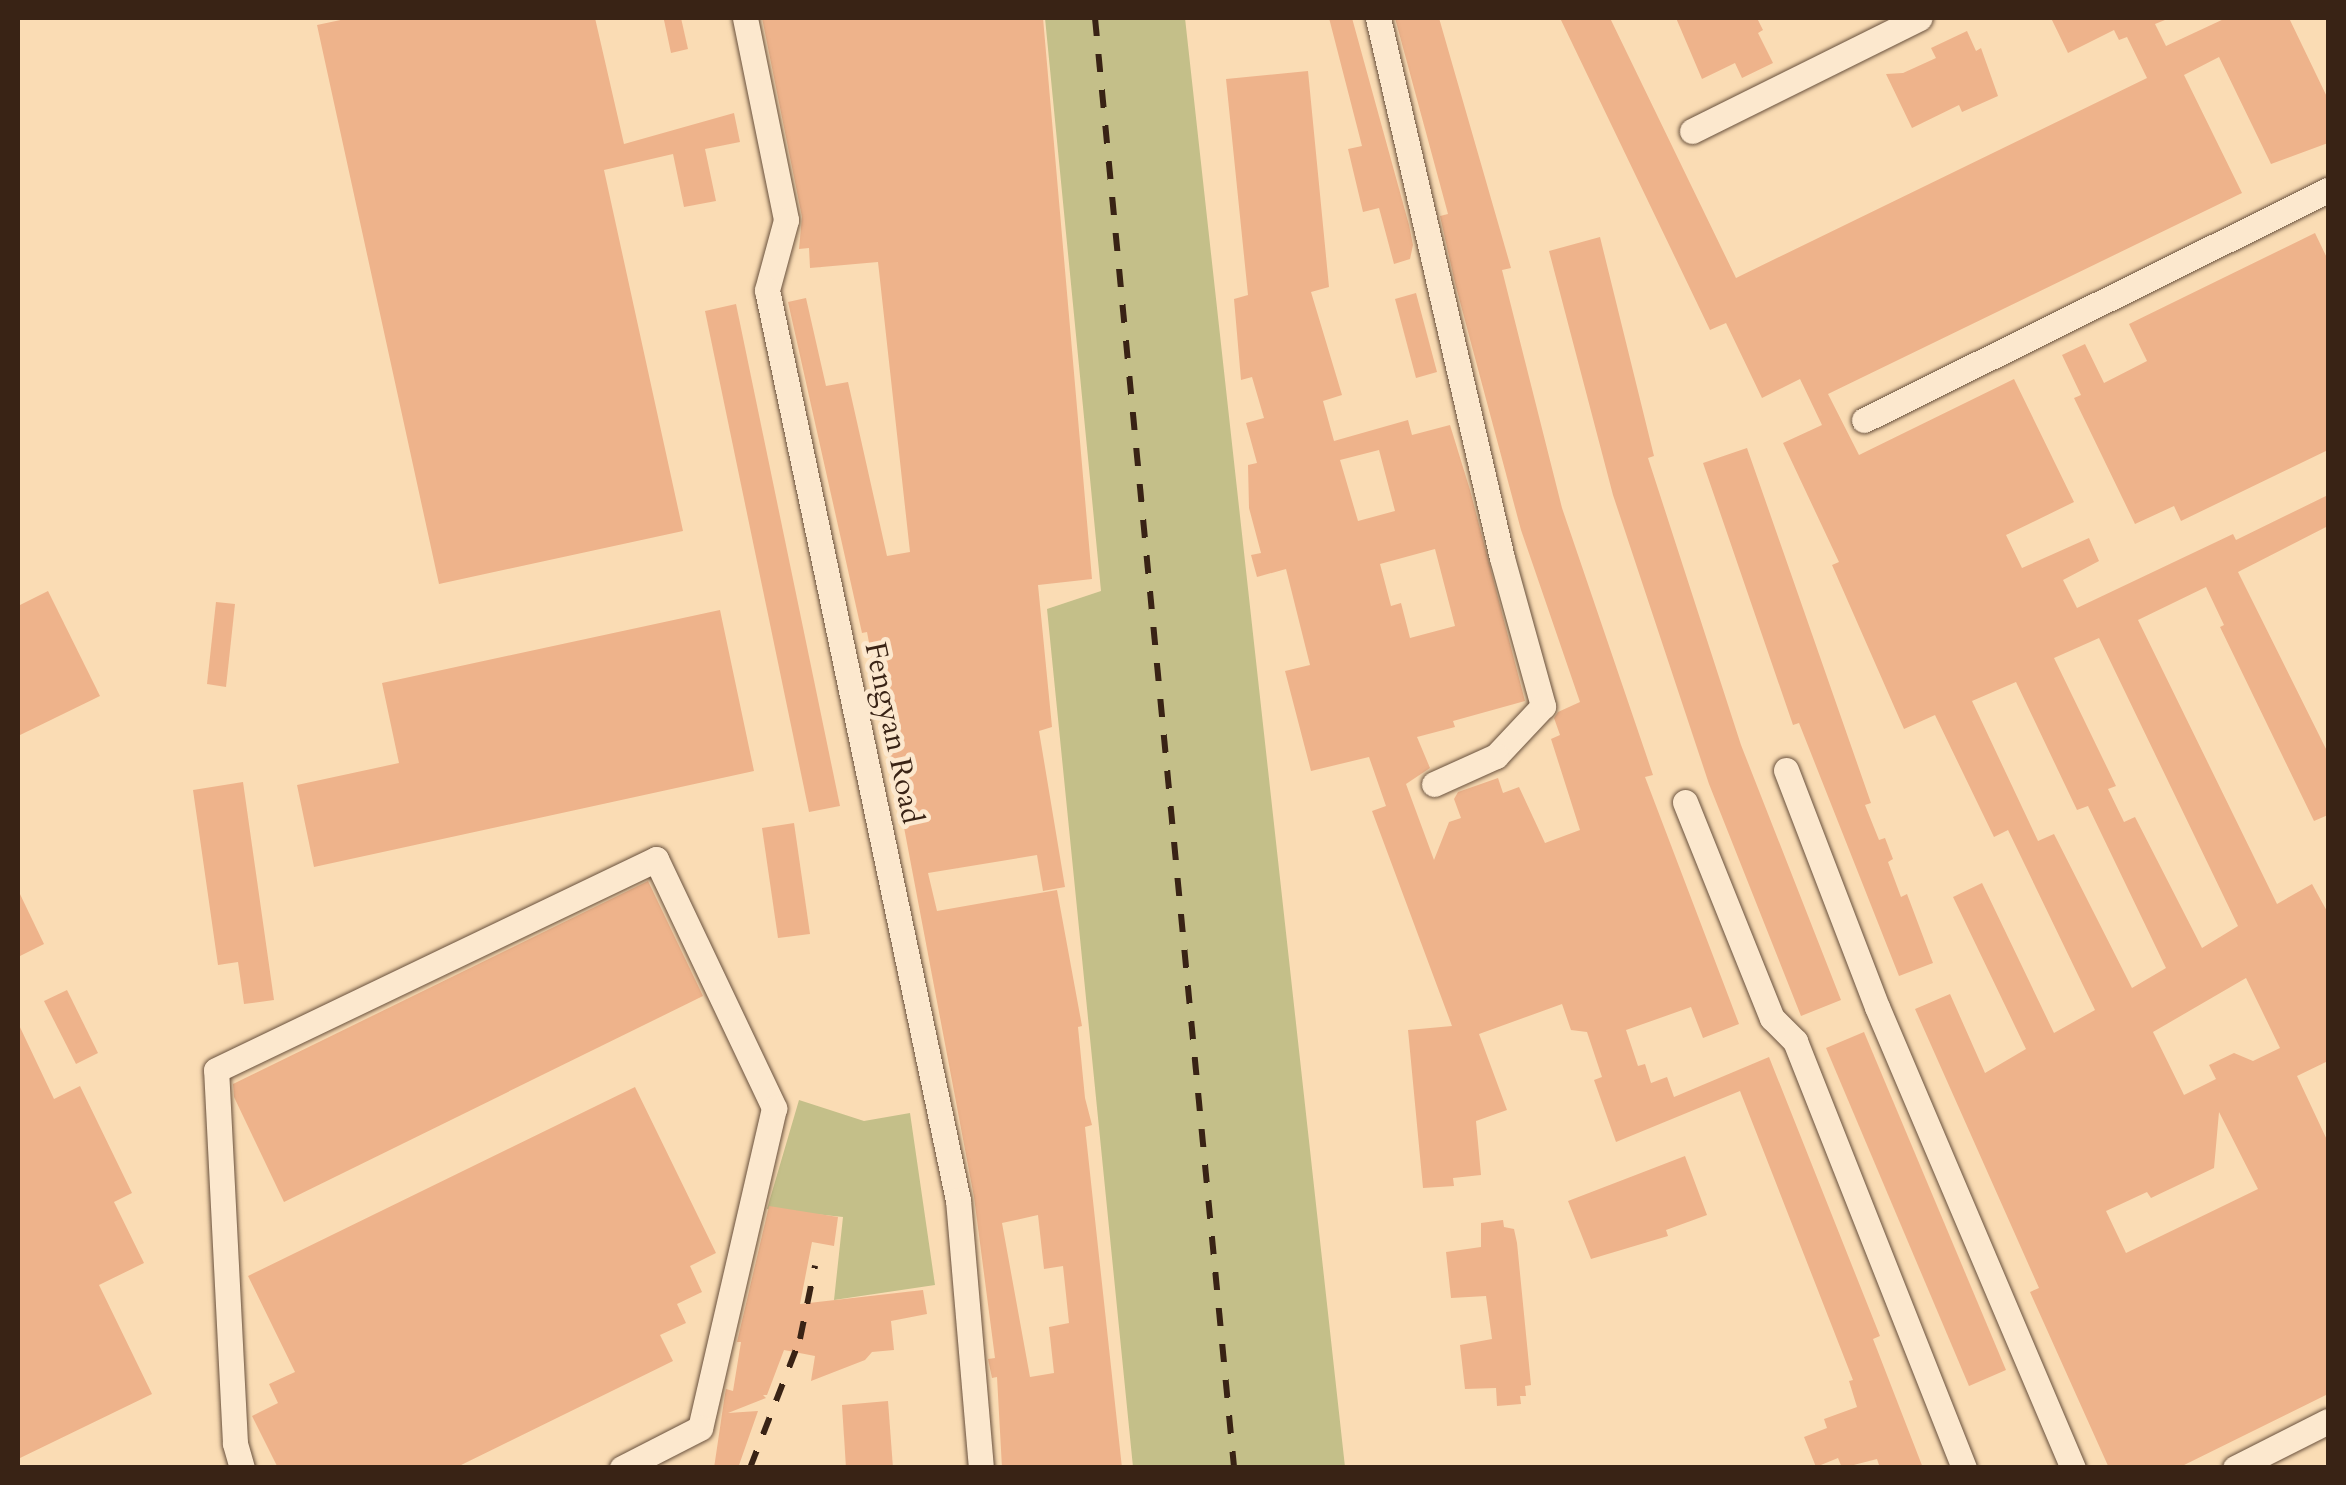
<!DOCTYPE html>
<style>
body{margin:0}
#map{position:relative;width:2346px;height:1485px;overflow:hidden;background:#fadcb4;font-family:Cardo,serif}
div>[style]{position:absolute}
.green>*{inset:0;background:#c4bf89}
.building>*{inset:0;background:#eeb38b}
.roads{filter:drop-shadow(0 0 2px #69513d) drop-shadow(0 0 2px #69513d)}
.minor>*{height:25px;margin:-12.5px;padding:0 12.5px;transform-origin:12.5px;border-radius:12.5px;background:#fce8ce}
.rail>*{height:6px;margin-top:-3px;transform-origin:0;background:repeating-linear-gradient(90deg,#392315 0 18px,transparent 0 36px)}
span{translate:-50% -50%;white-space:nowrap;text-align:center;line-height:1.15;-webkit-text-stroke:9px #fce8ce;paint-order:stroke}
.street-label{font-size:30px;color:#392315}
.frame{position:absolute;inset:0;border:20px solid #392315;pointer-events:none}
</style>
<div id="map">
<div class="green">
<i style="clip-path:polygon(1045px 18px,1185px 18px,1345px 1467px,1133px 1467px,1047px 609px,1101px 591px)"></i>
<i style="clip-path:polygon(799px 1100px,864px 1121px,910px 1113px,935px 1285px,834px 1300px,843px 1217px,767px 1209px)"></i>
</div>
<div class="building">
<i style="clip-path:polygon(350px 18px,595px 18px,624px 144px,734px 113px,740px 142px,705px 149px,716px 201px,684px 207px,673px 154px,604px 170px,683px 531px,439px 584px,317px 25px)"></i>
<i style="clip-path:polygon(681px 18px,688px 49px,671px 53px,664px 20px)"></i>
<i style="clip-path:polygon(evenodd,762px 18px,1043px 18px,1092px 579px,1038px 585px,1052px 727px,1039px 731px,1065px 887px,1043px 891px,1037px 855px,928px 873px,937px 911px,1057px 890px,1082px 1026px,1078px 1027px,1085px 1098px,1092px 1125px,1085px 1127px,1122px 1468px,1002px 1468px,997px 1377px,992px 1378px,988px 1359px,995px 1358px,974px 1197px,867px 632px,862px 633px,788px 302px,806px 298px,826px 386px,848px 382px,887px 556px,910px 552px,878px 262px,810px 268px,809px 248px,799px 249px,802px 217px,762px 18px,1038px 1215px,1044px 1269px,1063px 1266px,1069px 1323px,1049px 1327px,1054px 1373px,1030px 1377px,1002px 1223px,1038px 1215px)"></i>
<i style="clip-path:polygon(1329px 18px,1352px 18px,1409px 225px,1413px 245px,1410px 259px,1394px 264px,1379px 208px,1363px 212px,1348px 149px,1362px 146px)"></i>
<i style="clip-path:polygon(evenodd,1395px 18px,1439px 18px,1511px 268px,1502px 270px,1562px 508px,1653px 775px,1645px 777px,1739px 1024px,1703px 1038px,1691px 1007px,1626px 1030px,1638px 1066px,1645px 1064px,1651px 1083px,1667px 1077px,1674px 1097px,1769px 1057px,1880px 1336px,1873px 1339px,1923px 1468px,1880px 1468px,1877px 1459px,1842px 1468px,1838px 1458px,1816px 1467px,1804px 1437px,1827px 1428px,1824px 1419px,1857px 1407px,1849px 1381px,1853px 1380px,1740px 1091px,1616px 1142px,1594px 1080px,1602px 1077px,1587px 1032px,1571px 1030px,1562px 1004px,1479px 1034px,1507px 1110px,1476px 1121px,1481px 1175px,1453px 1178px,1454px 1186px,1423px 1188px,1408px 1030px,1452px 1026px,1372px 811px,1386px 806px,1369px 757px,1311px 771px,1285px 671px,1310px 665px,1286px 569px,1257px 577px,1251px 555px,1261px 553px,1249px 508px,1248px 465px,1257px 463px,1246px 423px,1264px 418px,1252px 377px,1241px 380px,1234px 299px,1248px 295px,1226px 79px,1308px 71px,1329px 287px,1311px 292px,1342px 395px,1323px 401px,1334px 441px,1408px 420px,1412px 435px,1450px 425px,1470px 490px,1525px 701px,1453px 721px,1455px 727px,1417px 737px,1430px 768px,1406px 784px,1434px 860px,1449px 822px,1461px 818px,1454px 799px,1458px 792px,1498px 778px,1503px 793px,1519px 787px,1545px 843px,1580px 830px,1551px 739px,1560px 735px,1554px 718px,1558px 712px,1580px 702px,1521px 530px,1455px 283px,1440px 216px,1448px 214px,1395px 18px,1379px 450px,1395px 511px,1358px 521px,1340px 460px,1379px 450px,1395px 18px,1435px 549px,1455px 626px,1410px 638px,1401px 603px,1391px 606px,1380px 564px,1435px 549px)"></i>
<i style="clip-path:polygon(evenodd,1560px 18px,1610px 18px,1736px 278px,2147px 78px,2127px 37px,2119px 40px,2114px 30px,2068px 53px,2051px 18px,2170px 18px,2155px 24px,2166px 46px,2226px 18px,2289px 18px,2328px 99px,2328px 143px,2271px 164px,2219px 57px,2184px 75px,2242px 193px,1828px 394px,1859px 455px,2014px 379px,2074px 502px,2006px 535px,2022px 568px,2089px 538px,2099px 561px,2063px 580px,2077px 608px,2233px 534px,2236px 540px,2328px 495px,2328px 526px,2238px 572px,2328px 753px,2328px 815px,2314px 821px,2220px 627px,2224px 625px,2206px 587px,2138px 620px,2277px 904px,2312px 884px,2328px 913px,2328px 1061px,2297px 1076px,2328px 1142px,2328px 1394px,2178px 1468px,2109px 1468px,2030px 1292px,2039px 1288px,1915px 1009px,1950px 994px,1985px 1073px,2026px 1049px,1953px 897px,1982px 883px,2054px 1033px,2095px 1010px,2008px 830px,1994px 837px,1935px 715px,1904px 729px,1832px 565px,1839px 562px,1783px 443px,1822px 425px,1800px 379px,1762px 398px,1726px 323px,1710px 330px,1560px 18px,2099px 638px,2238px 926px,2202px 948px,2135px 817px,2124px 822px,2108px 789px,2116px 786px,2054px 658px,2099px 638px,1560px 18px,2016px 682px,2077px 810px,2088px 806px,2166px 968px,2132px 988px,2054px 834px,2038px 841px,1972px 701px,2016px 682px,1560px 18px,2246px 978px,2280px 1048px,2253px 1061px,2234px 1053px,2209px 1065px,2216px 1079px,2184px 1095px,2153px 1032px,2246px 978px,1560px 18px,2219px 1112px,2258px 1189px,2126px 1253px,2106px 1211px,2147px 1192px,2151px 1198px,2214px 1168px,2219px 1112px)"></i>
<i style="clip-path:polygon(1676px 18px,1757px 18px,1763px 30px,1758px 33px,1773px 63px,1742px 78px,1735px 63px,1702px 79px)"></i>
<i style="clip-path:polygon(1967px 31px,1976px 51px,1981px 48px,1998px 96px,1962px 112px,1959px 105px,1912px 128px,1886px 74px,1903px 73px,1936px 58px,1931px 48px)"></i>
<i style="clip-path:polygon(2315px 233px,2328px 260px,2328px 450px,2181px 521px,2174px 506px,2135px 524px,2074px 398px,2081px 395px,2062px 355px,2085px 344px,2104px 383px,2147px 361px,2129px 324px)"></i>
<i style="clip-path:polygon(1600px 237px,1654px 456px,1648px 458px,1741px 745px,1841px 1000px,1801px 1016px,1709px 784px,1613px 495px,1549px 251px)"></i>
<i style="clip-path:polygon(1416px 293px,1437px 372px,1416px 378px,1395px 299px)"></i>
<i style="clip-path:polygon(736px 304px,840px 806px,809px 812px,705px 311px)"></i>
<i style="clip-path:polygon(1747px 448px,1871px 803px,1865px 805px,1879px 840px,1885px 838px,1893px 859px,1888px 862px,1901px 897px,1907px 894px,1933px 963px,1899px 976px,1799px 723px,1793px 725px,1703px 463px)"></i>
<i style="clip-path:polygon(48px 591px,100px 696px,18px 736px,18px 606px)"></i>
<i style="clip-path:polygon(216px 602px,235px 604px,226px 687px,207px 684px)"></i>
<i style="clip-path:polygon(720px 610px,754px 771px,314px 867px,297px 785px,399px 763px,382px 683px)"></i>
<i style="clip-path:polygon(243px 782px,274px 1000px,244px 1004px,238px 962px,218px 965px,193px 790px)"></i>
<i style="clip-path:polygon(794px 823px,810px 934px,778px 938px,762px 828px)"></i>
<i style="clip-path:polygon(648px 881px,703px 996px,284px 1202px,234px 1097px,233px 1084px)"></i>
<i style="clip-path:polygon(18px 890px,44px 944px,18px 957px)"></i>
<i style="clip-path:polygon(67px 990px,98px 1053px,76px 1064px,44px 1001px)"></i>
<i style="clip-path:polygon(18px 1023px,54px 1099px,80px 1086px,132px 1193px,114px 1202px,144px 1263px,99px 1285px,152px 1394px,18px 1459px)"></i>
<i style="clip-path:polygon(1864px 1032px,2006px 1370px,1969px 1386px,1826px 1048px)"></i>
<i style="clip-path:polygon(635px 1087px,716px 1253px,690px 1266px,702px 1292px,677px 1304px,686px 1323px,660px 1335px,673px 1361px,455px 1468px,278px 1468px,252px 1416px,278px 1403px,269px 1384px,295px 1372px,248px 1276px)"></i>
<i style="clip-path:polygon(1685px 1156px,1707px 1215px,1666px 1230px,1668px 1236px,1591px 1259px,1568px 1201px)"></i>
<i style="clip-path:polygon(769px 1206px,838px 1217px,834px 1246px,812px 1242px,800px 1304px,923px 1290px,927px 1314px,891px 1321px,894px 1350px,872px 1352px,865px 1360px,811px 1381px,815px 1356px,784px 1350px,767px 1395px,763px 1395px,766px 1398px,728px 1413px,758px 1411px,738px 1468px,714px 1468px,725px 1394px,726px 1389px,733px 1391px,741px 1342px,737px 1342px)"></i>
<i style="clip-path:polygon(1503px 1220px,1504px 1227px,1514px 1229px,1517px 1243px,1531px 1385px,1525px 1386px,1526px 1396px,1520px 1396px,1521px 1404px,1497px 1406px,1496px 1388px,1465px 1389px,1460px 1345px,1492px 1339px,1486px 1296px,1451px 1298px,1446px 1252px,1481px 1247px,1481px 1223px)"></i>
<i style="clip-path:polygon(888px 1401px,893px 1468px,846px 1468px,842px 1405px)"></i>
</div>
<div class="roads">
<div class="minor">
<i style="left:745px;top:18px;width:206px;rotate:78.5deg"></i>
<i style="left:786px;top:220px;width:73px;rotate:105.2deg"></i>
<i style="left:767px;top:290px;width:930px;rotate:78.15deg"></i>
<i style="left:958px;top:1200px;width:269px;rotate:85.1deg"></i>
<i style="left:1378px;top:18px;width:554px;rotate:77.07deg"></i>
<i style="left:1502px;top:558px;width:154px;rotate:74.5deg"></i>
<i style="left:1543px;top:706px;width:69px;rotate:133.2deg"></i>
<i style="left:1496px;top:756px;width:68px;rotate:155.7deg"></i>
<i style="left:1692px;top:131px;width:254px;rotate:-26.4deg"></i>
<i style="left:1864px;top:420px;width:518px;rotate:-26.37deg"></i>
<i style="left:1786px;top:770px;width:254px;rotate:69deg"></i>
<i style="left:1877px;top:1007px;width:501px;rotate:66.97deg"></i>
<i style="left:1685px;top:802px;width:233px;rotate:68.1deg"></i>
<i style="left:1772px;top:1018px;width:33px;rotate:45deg"></i>
<i style="left:1795px;top:1041px;width:459px;rotate:68.4deg"></i>
<i style="left:242px;top:1468px;width:26px;rotate:-106deg"></i>
<i style="left:235px;top:1443px;width:373px;rotate:-92.9deg"></i>
<i style="left:216px;top:1070px;width:488px;rotate:-25.6deg"></i>
<i style="left:656px;top:859px;width:276px;rotate:64.6deg"></i>
<i style="left:774px;top:1108px;width:328px;rotate:103deg"></i>
<i style="left:700px;top:1428px;width:88px;rotate:152.9deg"></i>
<i style="left:2235px;top:1468px;width:104px;rotate:-26.8deg"></i>
</div>
</div>
<div class="rail">
<i style="left:1095px;top:18px;width:1457px;rotate:84.52deg"></i>
<i style="left:750px;top:1468px;width:138px;rotate:-68.8deg"></i>
<i style="left:800px;top:1339px;width:75px;rotate:-78.4deg"></i>
</div>
<div class="street-label">
<span style="left:893px;top:733px;rotate:78deg">Fengyan Road</span>
</div>
<div class="frame"></div>
</div>
